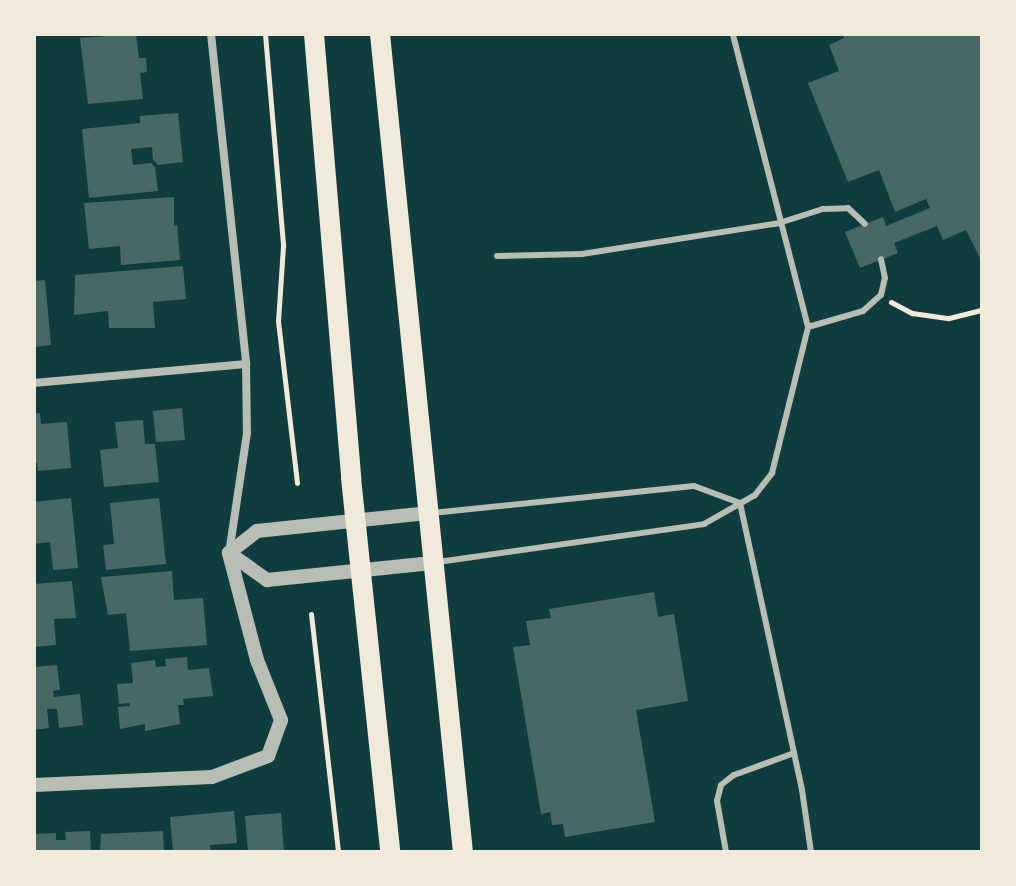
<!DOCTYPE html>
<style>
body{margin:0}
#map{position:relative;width:1016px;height:886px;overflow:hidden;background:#0f3d3e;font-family:"Alegreya Sans",sans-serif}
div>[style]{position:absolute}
.building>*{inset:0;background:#486865}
.path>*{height:5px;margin:-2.5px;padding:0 2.5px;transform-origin:2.5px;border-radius:2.5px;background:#f1e9da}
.service>*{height:6px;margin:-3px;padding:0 3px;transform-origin:3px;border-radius:3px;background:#b8beb3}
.minor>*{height:8px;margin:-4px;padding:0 4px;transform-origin:4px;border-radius:4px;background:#b8beb3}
.tertiary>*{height:14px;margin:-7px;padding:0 7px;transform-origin:7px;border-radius:7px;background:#b8beb3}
.trunk>*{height:20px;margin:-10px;padding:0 10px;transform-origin:10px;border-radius:10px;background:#f1e9da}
span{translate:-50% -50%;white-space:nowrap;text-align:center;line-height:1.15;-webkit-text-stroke:6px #f1e9da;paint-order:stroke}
.frame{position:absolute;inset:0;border:36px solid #f1e9da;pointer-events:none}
</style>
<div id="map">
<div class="building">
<i style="clip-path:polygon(136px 34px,139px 58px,146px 58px,147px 72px,140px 73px,143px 99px,88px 104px,80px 38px)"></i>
<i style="clip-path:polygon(843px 34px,982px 34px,982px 262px,966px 230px,943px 240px,937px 226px,894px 243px,898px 253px,860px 268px,845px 232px,883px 217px,886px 226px,930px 208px,926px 199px,895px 212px,879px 170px,848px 182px,808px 83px,839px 71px,829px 45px,844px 38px)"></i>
<i style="clip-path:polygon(178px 113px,183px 162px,158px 165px,153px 160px,152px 147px,131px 149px,133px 165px,151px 163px,155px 167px,158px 191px,89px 198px,82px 129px,140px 123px,140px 116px)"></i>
<i style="clip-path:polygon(174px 197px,174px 226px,177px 225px,180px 260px,121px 265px,120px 246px,89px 249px,84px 203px)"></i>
<i style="clip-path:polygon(183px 266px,186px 299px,153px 302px,155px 328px,109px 328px,108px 311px,74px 315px,75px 275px)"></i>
<i style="clip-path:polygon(45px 280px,51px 345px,34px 347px,34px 281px)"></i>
<i style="clip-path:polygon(182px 408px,185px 440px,156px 442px,153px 411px)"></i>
<i style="clip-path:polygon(40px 413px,41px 424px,67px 422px,71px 468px,38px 471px,37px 463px,34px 463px,34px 414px)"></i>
<i style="clip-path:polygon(143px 420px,145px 444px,155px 444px,159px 482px,104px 487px,100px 450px,118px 448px,115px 422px)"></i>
<i style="clip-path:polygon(71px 498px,78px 568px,53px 570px,50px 542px,34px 544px,34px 502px)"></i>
<i style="clip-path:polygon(159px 498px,166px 564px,106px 570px,103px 545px,114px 544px,110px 503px)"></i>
<i style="clip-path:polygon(172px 571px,174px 600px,203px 598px,207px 645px,130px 651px,126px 613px,108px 615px,101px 577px)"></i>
<i style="clip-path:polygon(72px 581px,76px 618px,54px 619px,56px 645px,34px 647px,34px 584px)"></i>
<i style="clip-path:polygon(654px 592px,658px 617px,674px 614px,688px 701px,636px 710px,655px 822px,565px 837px,563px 824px,552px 825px,550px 812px,541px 814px,513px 647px,530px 645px,526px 621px,551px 618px,549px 609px)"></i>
<i style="clip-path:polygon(187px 657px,188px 670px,209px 668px,213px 696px,183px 699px,184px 705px,178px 705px,180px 724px,145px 731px,145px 724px,120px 729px,118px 707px,130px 706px,129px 703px,119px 704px,117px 684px,133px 683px,131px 663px,155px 660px,156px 667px,166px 666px,165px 659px)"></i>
<i style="clip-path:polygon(57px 665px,60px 690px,53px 691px,54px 697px,80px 694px,83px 725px,59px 728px,57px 709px,47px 709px,49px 728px,34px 730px,34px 667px)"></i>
<i style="clip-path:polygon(234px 811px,237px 843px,210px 845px,211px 852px,173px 852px,170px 817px)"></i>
<i style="clip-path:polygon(281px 813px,284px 852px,248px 852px,245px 816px)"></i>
<i style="clip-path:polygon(90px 831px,91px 852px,34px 852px,34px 834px,56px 833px,56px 840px,66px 840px,65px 832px)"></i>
<i style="clip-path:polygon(163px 831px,164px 852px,100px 852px,101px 834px)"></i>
</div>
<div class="path">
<i style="left:265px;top:34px;width:213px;rotate:85.1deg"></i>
<i style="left:283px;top:246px;width:75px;rotate:93.8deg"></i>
<i style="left:278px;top:321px;width:163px;rotate:83.3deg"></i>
<i style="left:891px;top:302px;width:24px;rotate:28deg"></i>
<i style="left:912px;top:313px;width:37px;rotate:8deg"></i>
<i style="left:949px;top:318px;width:34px;rotate:-14deg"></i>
<i style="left:311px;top:614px;width:240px;rotate:83.5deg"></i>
</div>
<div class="service">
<i style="left:497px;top:256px;width:85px;rotate:-1.3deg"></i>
<i style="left:582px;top:254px;width:199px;rotate:-8.9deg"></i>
<i style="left:779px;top:223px;width:46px;rotate:-17.7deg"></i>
<i style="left:823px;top:209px;width:25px;rotate:-2deg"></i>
<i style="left:848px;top:208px;width:23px;rotate:43deg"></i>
<i style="left:808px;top:327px;width:57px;rotate:-16.2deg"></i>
<i style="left:863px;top:311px;width:24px;rotate:-42deg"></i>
<i style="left:881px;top:295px;width:17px;rotate:-77deg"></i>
<i style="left:885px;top:278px;width:19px;rotate:-102deg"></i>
<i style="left:740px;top:503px;width:294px;rotate:77.8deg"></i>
<i style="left:802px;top:790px;width:63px;rotate:81.7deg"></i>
<i style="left:432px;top:513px;width:263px;rotate:-5.9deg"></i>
<i style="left:694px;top:486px;width:49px;rotate:20.3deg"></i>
<i style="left:438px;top:562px;width:269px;rotate:-8.1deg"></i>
<i style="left:704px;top:524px;width:59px;rotate:-29.6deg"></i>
<i style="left:755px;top:495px;width:28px;rotate:-52deg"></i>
<i style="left:772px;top:473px;width:150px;rotate:-76.1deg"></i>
<i style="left:808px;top:327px;width:302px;rotate:-104.4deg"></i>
<i style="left:726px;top:852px;width:52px;rotate:-100deg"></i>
<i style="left:717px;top:801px;width:16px;rotate:-76deg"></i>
<i style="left:721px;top:785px;width:16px;rotate:-38deg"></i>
<i style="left:734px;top:775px;width:64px;rotate:-20.1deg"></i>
</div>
<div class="minor">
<i style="left:211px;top:34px;width:332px;rotate:83.9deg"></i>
<i style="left:246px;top:364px;width:69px;rotate:89.2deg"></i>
<i style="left:247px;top:433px;width:121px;rotate:98.5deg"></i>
<i style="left:34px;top:383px;width:213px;rotate:-5.1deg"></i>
</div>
<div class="tertiary">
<i style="left:229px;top:553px;width:47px;rotate:35.4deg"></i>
<i style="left:267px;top:580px;width:166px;rotate:-5.9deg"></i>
<i style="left:229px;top:553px;width:36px;rotate:-38deg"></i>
<i style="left:257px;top:531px;width:171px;rotate:-6deg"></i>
<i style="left:34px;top:785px;width:178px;rotate:-2.6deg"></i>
<i style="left:212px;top:777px;width:60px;rotate:-20.6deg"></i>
<i style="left:268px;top:756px;width:38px;rotate:-70deg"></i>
<i style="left:281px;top:720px;width:65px;rotate:-111.8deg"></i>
<i style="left:257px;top:660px;width:111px;rotate:-104.7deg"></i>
</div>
<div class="trunk">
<i style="left:314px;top:34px;width:446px;rotate:85.2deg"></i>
<i style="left:351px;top:478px;width:376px;rotate:84deg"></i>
<i style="left:380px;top:34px;width:822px;rotate:84.21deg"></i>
</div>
<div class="frame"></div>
</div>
